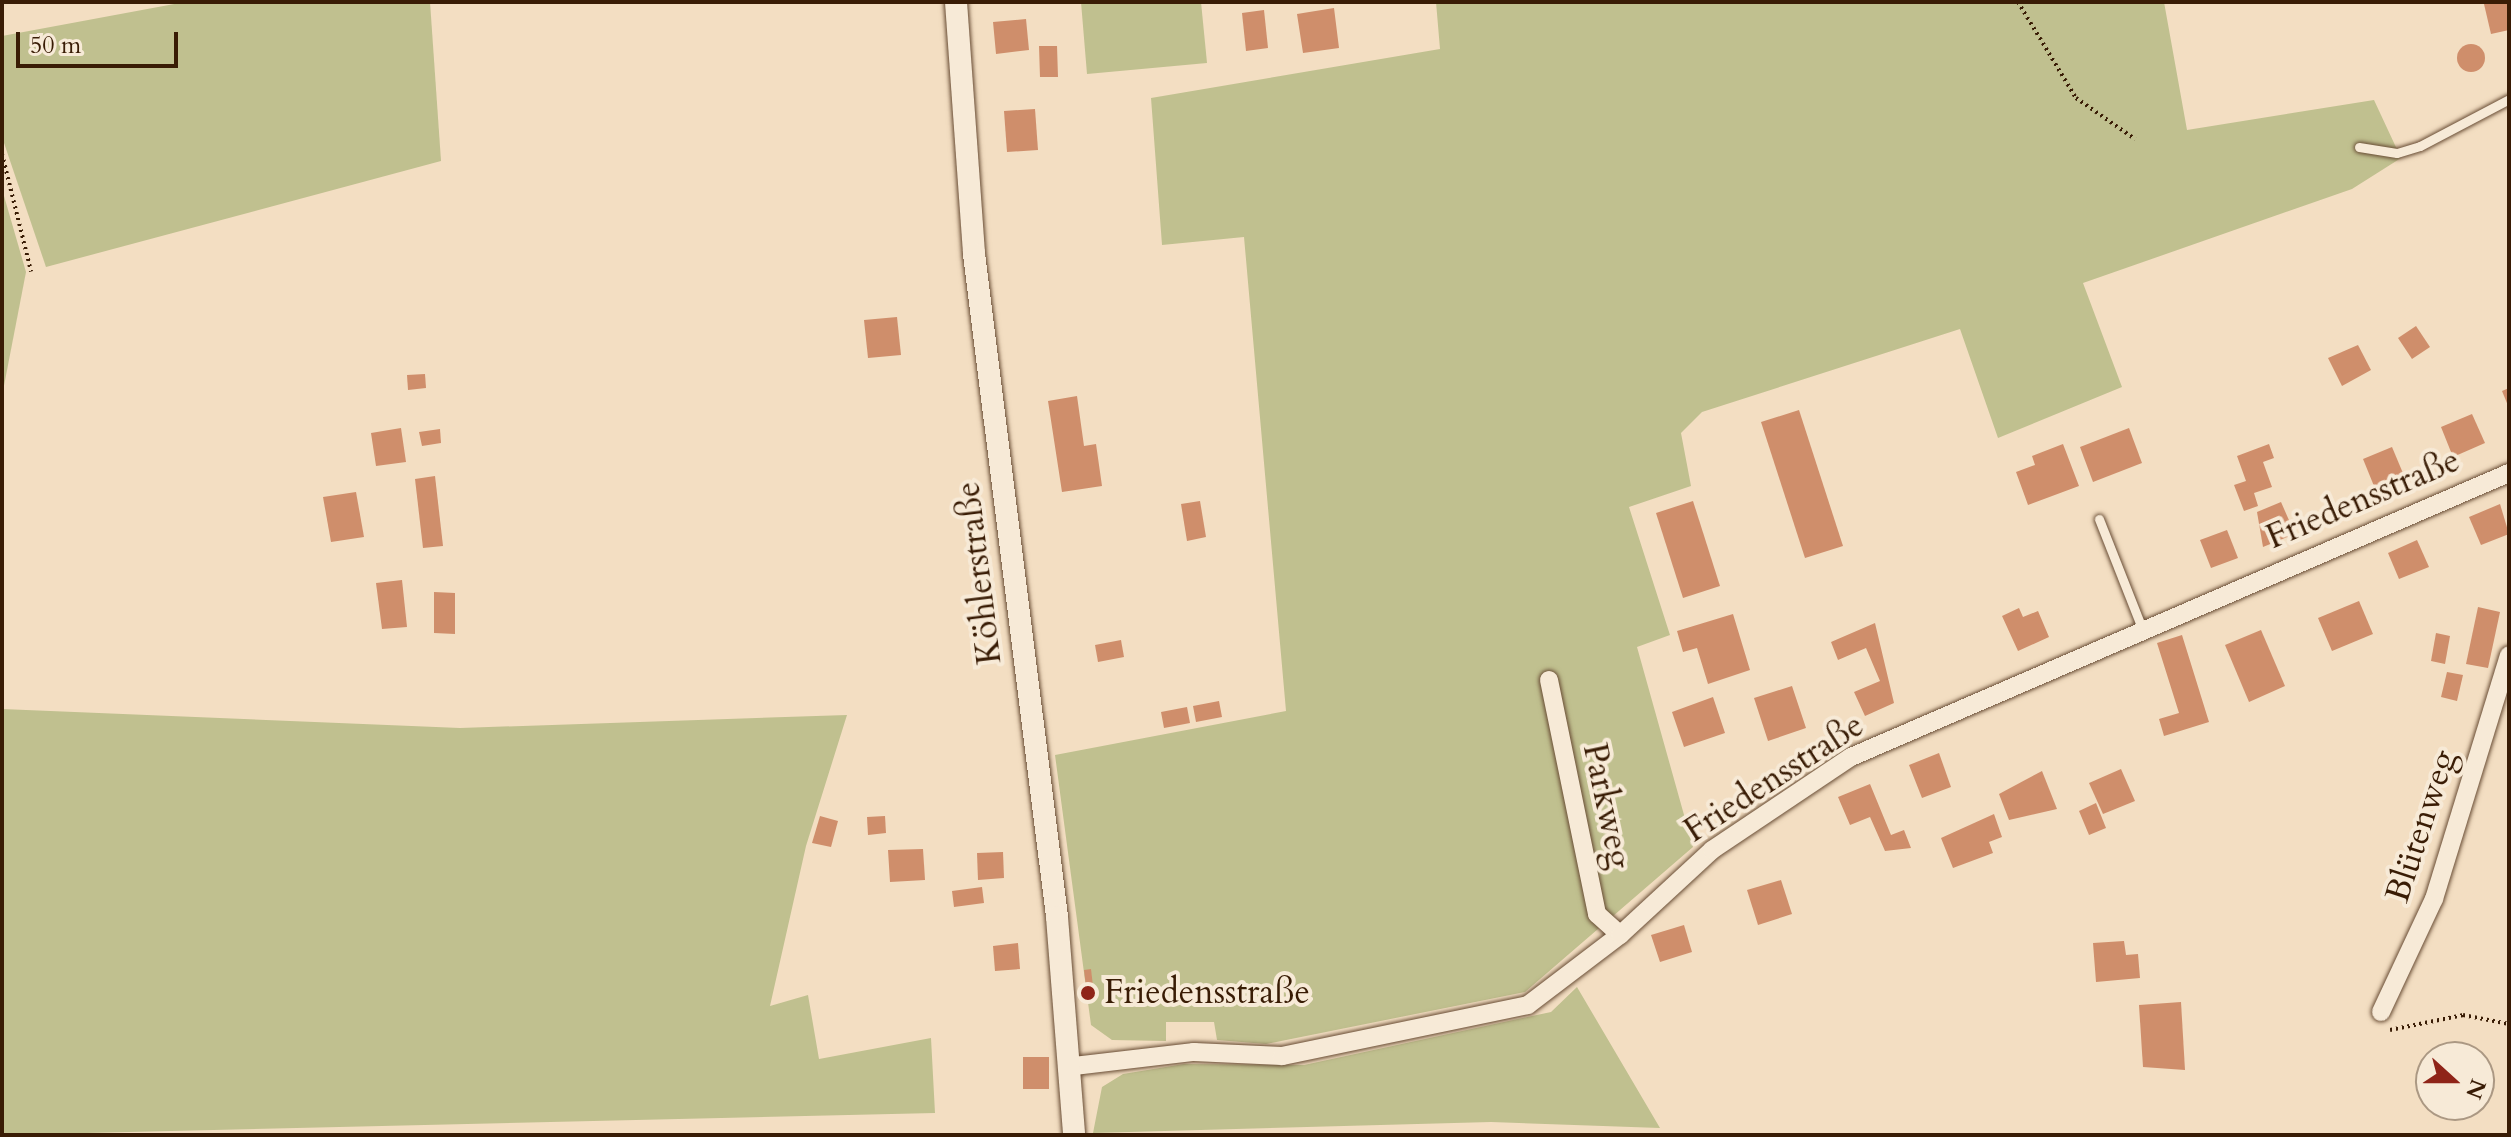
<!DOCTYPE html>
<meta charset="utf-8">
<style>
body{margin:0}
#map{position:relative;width:2511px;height:1137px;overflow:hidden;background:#f3dec2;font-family:Cardo,serif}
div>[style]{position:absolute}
.green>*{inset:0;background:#c0c08f}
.building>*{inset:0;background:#cf8e6b}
.round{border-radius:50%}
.path>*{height:4px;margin-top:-2px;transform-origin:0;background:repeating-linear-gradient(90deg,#391c05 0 2px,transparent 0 6px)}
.roads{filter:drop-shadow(0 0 2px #684c34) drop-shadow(0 0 2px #684c34)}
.service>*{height:9px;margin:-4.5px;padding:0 4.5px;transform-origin:4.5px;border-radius:4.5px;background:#f7ead7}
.minor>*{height:18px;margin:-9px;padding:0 9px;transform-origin:9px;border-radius:9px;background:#f7ead7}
.tertiary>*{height:22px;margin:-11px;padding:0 11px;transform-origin:11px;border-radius:11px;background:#f7ead7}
.dots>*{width:22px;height:22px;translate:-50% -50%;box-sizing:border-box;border:4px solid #f7ead7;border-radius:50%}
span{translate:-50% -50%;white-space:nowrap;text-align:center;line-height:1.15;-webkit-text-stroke:8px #f7ead7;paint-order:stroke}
.street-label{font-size:34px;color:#391c05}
.poi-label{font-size:34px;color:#391c05}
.left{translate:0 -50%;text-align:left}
.frame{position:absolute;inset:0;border:4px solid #391c05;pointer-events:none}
.north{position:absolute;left:2415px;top:1041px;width:80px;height:80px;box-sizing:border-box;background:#f7ead7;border:2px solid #ab9883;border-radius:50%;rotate:111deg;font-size:22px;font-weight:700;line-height:32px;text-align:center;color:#391c05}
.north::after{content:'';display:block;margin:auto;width:28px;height:36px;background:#8f2418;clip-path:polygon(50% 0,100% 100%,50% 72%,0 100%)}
.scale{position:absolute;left:16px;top:32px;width:162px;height:36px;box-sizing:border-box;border:4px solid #391c05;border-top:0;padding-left:10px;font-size:24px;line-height:28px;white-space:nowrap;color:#391c05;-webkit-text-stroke:6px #f7ead7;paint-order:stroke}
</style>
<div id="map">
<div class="green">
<i style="clip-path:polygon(185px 2px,430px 2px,441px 161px,46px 267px,2px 137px,2px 36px)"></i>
<i style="clip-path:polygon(1081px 2px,1201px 2px,1207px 63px,1087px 74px)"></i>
<i style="clip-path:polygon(1436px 2px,2164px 2px,2187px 130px,2374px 100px,2401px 158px,2352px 189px,2083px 283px,2122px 387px,1998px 438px,1960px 329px,1702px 412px,1681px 433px,1691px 486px,1629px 507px,1670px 635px,1637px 647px,1693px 847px,1525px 992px,1266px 1044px,1217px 1040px,1214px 1022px,1166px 1022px,1166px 1041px,1112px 1040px,1091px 1025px,1055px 755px,1286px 711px,1244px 237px,1162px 245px,1151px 98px,1440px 49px)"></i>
<i style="clip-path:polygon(2px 189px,26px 272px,2px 396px)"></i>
<i style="clip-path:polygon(2px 709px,460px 728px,847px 715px,806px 846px,770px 1006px,808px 995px,819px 1059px,931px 1038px,935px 1113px,2px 1135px)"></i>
<i style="clip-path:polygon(1577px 987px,1660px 1128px,1491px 1122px,1093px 1133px,1102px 1087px,1123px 1074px,1184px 1064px,1304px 1065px,1551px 1012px)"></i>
</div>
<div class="building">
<i style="clip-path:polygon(2490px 2px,2509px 2px,2509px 30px,2491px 34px,2484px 4px)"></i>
<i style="clip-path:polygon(1334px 8px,1339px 48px,1303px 53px,1297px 14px)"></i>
<i style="clip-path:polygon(1264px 10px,1268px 48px,1246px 51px,1242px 13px)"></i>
<i style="clip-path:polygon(1026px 19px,1029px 50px,996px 54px,993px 22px)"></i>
<i class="round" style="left:2457px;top:44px;width:28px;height:28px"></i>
<i style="clip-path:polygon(1039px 46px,1057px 46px,1058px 77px,1040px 77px)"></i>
<i style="clip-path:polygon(1035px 109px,1038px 150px,1007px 152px,1004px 111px)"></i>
<i style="clip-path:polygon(897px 317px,901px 355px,868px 358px,864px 320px)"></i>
<i style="clip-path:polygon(2416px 326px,2430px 347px,2412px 359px,2398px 338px)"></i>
<i style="clip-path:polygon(2358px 345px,2371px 370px,2342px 386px,2328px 358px)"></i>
<i style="clip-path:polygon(425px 374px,426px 388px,408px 390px,407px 375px)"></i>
<i style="clip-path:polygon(2509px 388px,2509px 408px,2502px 391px)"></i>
<i style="clip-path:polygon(1077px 396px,1084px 446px,1096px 444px,1102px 486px,1062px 492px,1048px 401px)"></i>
<i style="clip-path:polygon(1799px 410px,1843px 546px,1805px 558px,1761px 422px)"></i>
<i style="clip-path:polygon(2472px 414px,2485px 443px,2453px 457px,2441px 427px)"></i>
<i style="clip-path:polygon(401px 428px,406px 462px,376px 466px,371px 433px)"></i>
<i style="clip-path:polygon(2129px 428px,2142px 463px,2093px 482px,2080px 447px)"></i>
<i style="clip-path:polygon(440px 429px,441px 443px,422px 446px,419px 432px)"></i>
<i style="clip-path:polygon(2063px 444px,2079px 486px,2028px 505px,2016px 472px,2035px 465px,2032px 456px)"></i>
<i style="clip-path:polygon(2269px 444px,2274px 458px,2263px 462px,2272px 487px,2254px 493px,2258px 506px,2244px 511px,2234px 485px,2246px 481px,2237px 456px)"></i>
<i style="clip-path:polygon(2392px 447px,2405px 478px,2376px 491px,2363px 459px)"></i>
<i style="clip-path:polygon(435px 476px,443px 546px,423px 548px,415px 479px)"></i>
<i style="clip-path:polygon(356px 492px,364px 537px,331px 542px,323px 497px)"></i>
<i style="clip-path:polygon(1200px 501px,1206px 537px,1187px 541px,1181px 504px)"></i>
<i style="clip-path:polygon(1693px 501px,1720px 586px,1683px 598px,1656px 513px)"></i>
<i style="clip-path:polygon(2281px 502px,2295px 534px,2263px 547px,2257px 512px)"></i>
<i style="clip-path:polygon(2500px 504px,2509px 534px,2481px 545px,2469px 517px)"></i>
<i style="clip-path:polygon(2227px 530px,2238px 558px,2211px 568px,2200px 540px)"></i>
<i style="clip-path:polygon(2417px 540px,2429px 567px,2399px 579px,2388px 553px)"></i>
<i style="clip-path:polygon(402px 580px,407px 627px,382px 629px,376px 583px)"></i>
<i style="clip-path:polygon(434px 592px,455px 593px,455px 634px,434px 633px)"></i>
<i style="clip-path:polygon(2359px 601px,2373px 634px,2332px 651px,2318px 618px)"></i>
<i style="clip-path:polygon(2478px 607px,2500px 612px,2488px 668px,2466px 664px)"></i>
<i style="clip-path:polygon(2019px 608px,2023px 617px,2038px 611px,2049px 637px,2018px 651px,2002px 616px)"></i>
<i style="clip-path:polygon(1733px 614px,1750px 670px,1708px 684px,1697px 648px,1683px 652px,1677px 631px)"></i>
<i style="clip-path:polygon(1875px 623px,1894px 703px,1865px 716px,1854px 692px,1880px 681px,1866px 648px,1838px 660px,1831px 642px)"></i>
<i style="clip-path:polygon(2261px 630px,2285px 686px,2249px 702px,2225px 645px)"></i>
<i style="clip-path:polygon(2436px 633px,2450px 636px,2445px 664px,2431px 661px)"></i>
<i style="clip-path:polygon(2182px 635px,2209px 722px,2164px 736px,2159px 719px,2179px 713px,2157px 643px)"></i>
<i style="clip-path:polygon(1121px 640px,1124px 657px,1098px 662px,1095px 645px)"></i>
<i style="clip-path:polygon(2447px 672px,2463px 675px,2457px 701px,2441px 697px)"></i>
<i style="clip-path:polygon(1792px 686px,1806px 728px,1768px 741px,1754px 698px)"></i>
<i style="clip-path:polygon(1713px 697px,1725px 733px,1684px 747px,1672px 712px)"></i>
<i style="clip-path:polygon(1219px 701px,1222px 717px,1196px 722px,1193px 706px)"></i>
<i style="clip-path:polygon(1187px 707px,1190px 723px,1164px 728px,1161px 712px)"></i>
<i style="clip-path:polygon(1939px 753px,1951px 787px,1922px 798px,1909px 765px)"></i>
<i style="clip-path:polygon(2121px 769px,2135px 801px,2103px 814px,2089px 783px)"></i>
<i style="clip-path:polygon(2042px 771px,2057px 809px,2009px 820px,1999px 794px)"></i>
<i style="clip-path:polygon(1870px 784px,1891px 835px,1904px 830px,1911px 848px,1885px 851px,1870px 817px,1850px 825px,1838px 797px)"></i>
<i style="clip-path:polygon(2096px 803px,2106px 828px,2089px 835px,2079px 811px)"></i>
<i style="clip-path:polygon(1994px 814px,2002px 837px,1989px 842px,1993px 853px,1953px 868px,1941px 838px)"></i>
<i style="clip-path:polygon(820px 816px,838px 821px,831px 847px,812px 843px)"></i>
<i style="clip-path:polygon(885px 816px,886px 833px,868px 835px,867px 817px)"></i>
<i style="clip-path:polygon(923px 849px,925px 880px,890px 882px,888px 850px)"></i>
<i style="clip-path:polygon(1003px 852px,1004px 878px,978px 880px,977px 853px)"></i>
<i style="clip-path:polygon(1781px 880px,1792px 914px,1758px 925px,1747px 890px)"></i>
<i style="clip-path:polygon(982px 887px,984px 903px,954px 907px,952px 891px)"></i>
<i style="clip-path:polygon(1684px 925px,1692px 952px,1660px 962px,1651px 935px)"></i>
<i style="clip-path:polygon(2124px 941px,2126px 955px,2138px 954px,2140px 978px,2096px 982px,2093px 943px)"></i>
<i style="clip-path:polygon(1018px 943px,1020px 969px,995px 971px,993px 946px)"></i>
<i style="clip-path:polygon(1091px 969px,1093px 986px,1086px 987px,1084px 970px)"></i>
<i style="clip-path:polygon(2181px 1002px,2185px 1070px,2143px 1067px,2139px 1005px)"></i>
<i style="clip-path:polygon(1023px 1057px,1049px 1057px,1049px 1089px,1023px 1089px)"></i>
</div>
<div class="path">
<i style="left:2018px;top:2px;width:112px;rotate:58.9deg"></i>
<i style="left:2076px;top:98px;width:72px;rotate:34.8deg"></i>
<i style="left:2px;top:154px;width:121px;rotate:76.1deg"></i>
<i style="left:2390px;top:1030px;width:75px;rotate:-11.6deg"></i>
<i style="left:2463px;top:1015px;width:47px;rotate:11.1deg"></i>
</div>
<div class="roads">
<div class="service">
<i style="left:2359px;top:147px;width:38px;rotate:9deg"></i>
<i style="left:2397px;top:153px;width:24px;rotate:-17deg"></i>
<i style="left:2420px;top:146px;width:101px;rotate:-27.8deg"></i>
<i style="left:2099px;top:519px;width:117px;rotate:68.5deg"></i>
</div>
<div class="minor">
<i style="left:1549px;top:680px;width:239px;rotate:78.4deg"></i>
<i style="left:1597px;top:914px;width:31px;rotate:42deg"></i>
<i style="left:2381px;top:1012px;width:125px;rotate:-64.9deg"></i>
<i style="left:2434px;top:899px;width:255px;rotate:-72.9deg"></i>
<i style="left:1074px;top:1066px;width:121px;rotate:-6.7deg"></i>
<i style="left:1194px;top:1052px;width:88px;rotate:2.6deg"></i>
<i style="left:1282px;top:1056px;width:251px;rotate:-11.7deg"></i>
<i style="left:1528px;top:1005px;width:116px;rotate:-37.3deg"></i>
<i style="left:1620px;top:935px;width:125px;rotate:-42.7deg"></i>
<i style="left:1712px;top:850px;width:167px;rotate:-33.8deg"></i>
<i style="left:1851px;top:757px;width:717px;rotate:-23.35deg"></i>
</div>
<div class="tertiary">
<i style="left:956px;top:2px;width:253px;rotate:85.9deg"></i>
<i style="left:974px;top:254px;width:668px;rotate:82.86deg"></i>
<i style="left:1057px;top:917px;width:219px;rotate:85.5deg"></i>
</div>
</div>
<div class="dots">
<i style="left:1088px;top:993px;background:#8f2418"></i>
</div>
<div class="street-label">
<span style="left:2363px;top:499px;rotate:-23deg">Friedensstraße</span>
<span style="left:979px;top:573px;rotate:-97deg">Köhlerstraße</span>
<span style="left:1774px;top:778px;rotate:-33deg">Friedensstraße</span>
<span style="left:1607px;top:806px;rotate:78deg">Parkweg</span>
<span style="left:2421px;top:826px;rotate:-72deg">Blütenweg</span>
</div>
<div class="poi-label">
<span class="left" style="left:1104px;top:993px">Friedensstraße</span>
</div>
<div class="frame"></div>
<div class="north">N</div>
<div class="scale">50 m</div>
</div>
